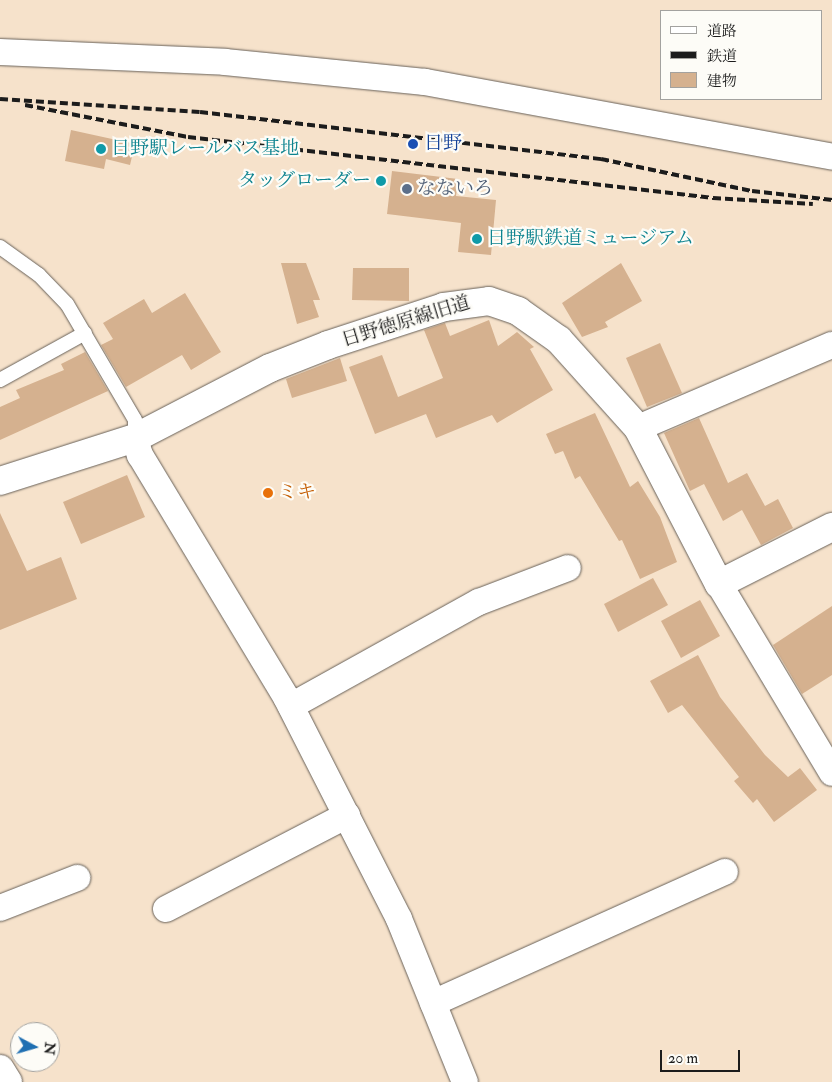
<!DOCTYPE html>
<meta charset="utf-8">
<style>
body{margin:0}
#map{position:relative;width:832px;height:1082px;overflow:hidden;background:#f6e2cb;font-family:"IM FELL Double Pica","Noto Serif JP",serif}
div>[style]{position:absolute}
.building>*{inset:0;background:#d5b18f}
.roads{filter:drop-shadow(0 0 1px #686159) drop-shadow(0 0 1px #686159)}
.service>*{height:14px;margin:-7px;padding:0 7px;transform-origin:7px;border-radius:7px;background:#fff}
.minor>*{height:26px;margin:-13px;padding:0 13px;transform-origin:13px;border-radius:13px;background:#fff}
.tertiary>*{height:28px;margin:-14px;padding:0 14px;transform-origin:14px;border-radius:14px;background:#fff}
.rail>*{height:4px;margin-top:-2px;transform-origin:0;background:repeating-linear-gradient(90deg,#1c1c1c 0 8px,transparent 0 12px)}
.dots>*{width:14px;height:14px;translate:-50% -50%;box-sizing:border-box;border:2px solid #fdfcf7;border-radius:50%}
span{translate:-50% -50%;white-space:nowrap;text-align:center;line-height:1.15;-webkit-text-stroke:4.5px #fdfcf7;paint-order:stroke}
.transit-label{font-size:19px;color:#164399}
.left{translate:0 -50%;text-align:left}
.culture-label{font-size:19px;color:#0d838f}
.right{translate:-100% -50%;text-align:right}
.service-label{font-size:19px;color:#4e5e75}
.street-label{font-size:19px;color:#1c1c1c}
.food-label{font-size:19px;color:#c56008}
.legend{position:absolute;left:660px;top:10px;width:162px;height:90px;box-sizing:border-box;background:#fdfcf7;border:1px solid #a3a29f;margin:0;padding:6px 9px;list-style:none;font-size:15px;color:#1c1c1c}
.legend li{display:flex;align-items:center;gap:10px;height:25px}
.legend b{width:25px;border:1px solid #a3a29f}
.north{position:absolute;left:10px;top:1022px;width:50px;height:50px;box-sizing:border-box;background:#fdfcf7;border:1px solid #a3a29f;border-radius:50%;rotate:96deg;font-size:14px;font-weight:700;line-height:20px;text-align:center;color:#1c1c1c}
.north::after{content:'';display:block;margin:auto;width:18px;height:22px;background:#1f6fb2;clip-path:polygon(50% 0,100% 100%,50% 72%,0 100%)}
.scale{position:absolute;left:660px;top:1050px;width:80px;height:22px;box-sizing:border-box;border:2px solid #1c1c1c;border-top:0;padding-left:6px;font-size:15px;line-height:18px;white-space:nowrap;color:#1c1c1c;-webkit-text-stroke:4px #fdfcf7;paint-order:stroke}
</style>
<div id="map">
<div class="building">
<i style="clip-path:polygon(71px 130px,135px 144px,130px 165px,106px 159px,104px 169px,65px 161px)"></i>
<i style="clip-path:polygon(392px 171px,458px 179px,456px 196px,496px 200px,491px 255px,458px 252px,461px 223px,387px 214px)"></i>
<i style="clip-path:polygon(281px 263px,306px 263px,320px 300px,313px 300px,319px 317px,297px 324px)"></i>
<i style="clip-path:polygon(621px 263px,642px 301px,605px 322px,608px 327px,582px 337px,562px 303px)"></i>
<i style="clip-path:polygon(353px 268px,409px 268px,409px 301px,352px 300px)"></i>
<i style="clip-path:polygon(185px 293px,221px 352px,191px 370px,182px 355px,126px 387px,101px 345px,113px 339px,103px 323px,144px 299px,152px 313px)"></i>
<i style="clip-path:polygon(489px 320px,498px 346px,517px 332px,534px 347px,530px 349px,553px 390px,497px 423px,492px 415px,436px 438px,426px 414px,375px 434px,349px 367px,382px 355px,398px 397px,443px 378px,424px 330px,445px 323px,450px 336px)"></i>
<i style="clip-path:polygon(660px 343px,682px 393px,647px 407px,626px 358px)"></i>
<i style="clip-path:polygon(85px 352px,108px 391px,0 440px,0 407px,20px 398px,16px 390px,64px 370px,61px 364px)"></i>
<i style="clip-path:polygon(340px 358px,347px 381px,292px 398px,286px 379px)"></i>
<i style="clip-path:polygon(595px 413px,630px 487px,638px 481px,660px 517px,677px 562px,640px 579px,622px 540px,619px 541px,580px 476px,575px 479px,563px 451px,555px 454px,546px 434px)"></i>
<i style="clip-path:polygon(699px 418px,728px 483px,747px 473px,765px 506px,778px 499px,793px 528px,761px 545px,742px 510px,723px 521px,704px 484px,690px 491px,664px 433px)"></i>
<i style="clip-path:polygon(127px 475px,145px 517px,81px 544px,63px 502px)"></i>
<i style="clip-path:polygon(0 513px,27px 571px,61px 557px,77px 599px,0 630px)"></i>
<i style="clip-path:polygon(653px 578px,668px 605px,618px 632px,604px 604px)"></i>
<i style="clip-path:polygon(700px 600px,720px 636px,681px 658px,661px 621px)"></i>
<i style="clip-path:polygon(832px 606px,832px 675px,802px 694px,773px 645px)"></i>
<i style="clip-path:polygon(698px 655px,720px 697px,765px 755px,788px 777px,800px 768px,817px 790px,774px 822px,757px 799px,753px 803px,734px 781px,739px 777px,682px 705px,668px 713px,650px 681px)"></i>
</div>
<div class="roads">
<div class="service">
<i style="left:0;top:247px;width:48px;rotate:35.7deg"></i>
<i style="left:39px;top:275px;width:40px;rotate:46deg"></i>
<i style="left:67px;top:304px;width:134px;rotate:59.6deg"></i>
<i style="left:135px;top:420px;width:18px;rotate:90deg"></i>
<i style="left:0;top:380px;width:97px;rotate:-28.9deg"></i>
</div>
<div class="minor">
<i style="left:0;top:52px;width:225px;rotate:2.5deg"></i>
<i style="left:225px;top:62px;width:201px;rotate:5.7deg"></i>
<i style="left:425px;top:82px;width:414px;rotate:10.4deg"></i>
<i style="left:638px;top:428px;width:211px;rotate:-23.2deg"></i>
<i style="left:135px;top:438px;width:18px;rotate:74deg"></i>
<i style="left:140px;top:455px;width:283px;rotate:58.9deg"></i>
<i style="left:286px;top:697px;width:249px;rotate:63deg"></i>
<i style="left:399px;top:919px;width:176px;rotate:68deg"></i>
<i style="left:719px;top:584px;width:220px;rotate:59.1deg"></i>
<i style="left:291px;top:706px;width:215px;rotate:-29deg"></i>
<i style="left:479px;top:602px;width:95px;rotate:-20.9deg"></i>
<i style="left:0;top:908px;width:83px;rotate:-21.3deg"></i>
<i style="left:166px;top:909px;width:204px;rotate:-27.4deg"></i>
<i style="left:433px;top:1003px;width:320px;rotate:-24.2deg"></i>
</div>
<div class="tertiary">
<i style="left:0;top:481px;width:142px;rotate:-17.7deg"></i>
<i style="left:135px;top:438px;width:152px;rotate:-27.4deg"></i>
<i style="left:270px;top:368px;width:62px;rotate:-21.6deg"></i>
<i style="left:328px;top:345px;width:122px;rotate:-18.1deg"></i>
<i style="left:444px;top:307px;width:45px;rotate:-7.6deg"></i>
<i style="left:489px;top:301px;width:31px;rotate:19deg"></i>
<i style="left:518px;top:311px;width:50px;rotate:35.3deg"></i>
<i style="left:559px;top:340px;width:118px;rotate:48.1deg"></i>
<i style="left:638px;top:428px;width:176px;rotate:62.6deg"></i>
<i style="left:719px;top:584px;width:127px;rotate:-26.8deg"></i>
<i style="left:0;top:1069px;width:15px;rotate:58deg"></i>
</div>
</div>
<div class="rail">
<i style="left:0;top:99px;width:200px;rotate:3.7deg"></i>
<i style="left:200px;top:112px;width:404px;rotate:6.7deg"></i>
<i style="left:601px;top:159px;width:154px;rotate:12deg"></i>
<i style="left:752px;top:191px;width:81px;rotate:6.4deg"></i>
<i style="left:25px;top:105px;width:166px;rotate:11.1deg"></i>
<i style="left:188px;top:137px;width:529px;rotate:6.63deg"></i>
<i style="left:713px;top:198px;width:100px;rotate:3.4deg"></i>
</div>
<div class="dots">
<i style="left:413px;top:144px;background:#1a4fb4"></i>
<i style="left:101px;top:149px;background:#0f9aa8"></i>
<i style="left:381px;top:181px;background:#0f9aa8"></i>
<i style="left:407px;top:189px;background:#5c6f8a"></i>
<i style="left:477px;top:239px;background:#0f9aa8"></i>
<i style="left:268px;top:493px;background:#e8710a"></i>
</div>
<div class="transit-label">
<span class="left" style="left:424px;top:144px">日野</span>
</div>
<div class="culture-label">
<span class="left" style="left:111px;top:149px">日野駅レールバス基地</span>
<span class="right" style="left:371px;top:181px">タッグローダー</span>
<span class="left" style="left:487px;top:239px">日野駅鉄道ミュージアム</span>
</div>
<div class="service-label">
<span class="left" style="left:417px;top:189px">なないろ</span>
</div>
<div class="street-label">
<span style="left:406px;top:322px;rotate:-17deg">日野徳原線旧道</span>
</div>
<div class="food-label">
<span class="left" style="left:278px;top:493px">ミキ</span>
</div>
<ul class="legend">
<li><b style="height:6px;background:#fff"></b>道路</li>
<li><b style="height:6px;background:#1c1c1c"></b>鉄道</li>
<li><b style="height:14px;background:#d5b18f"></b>建物</li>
</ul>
<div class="north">N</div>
<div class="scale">20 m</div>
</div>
